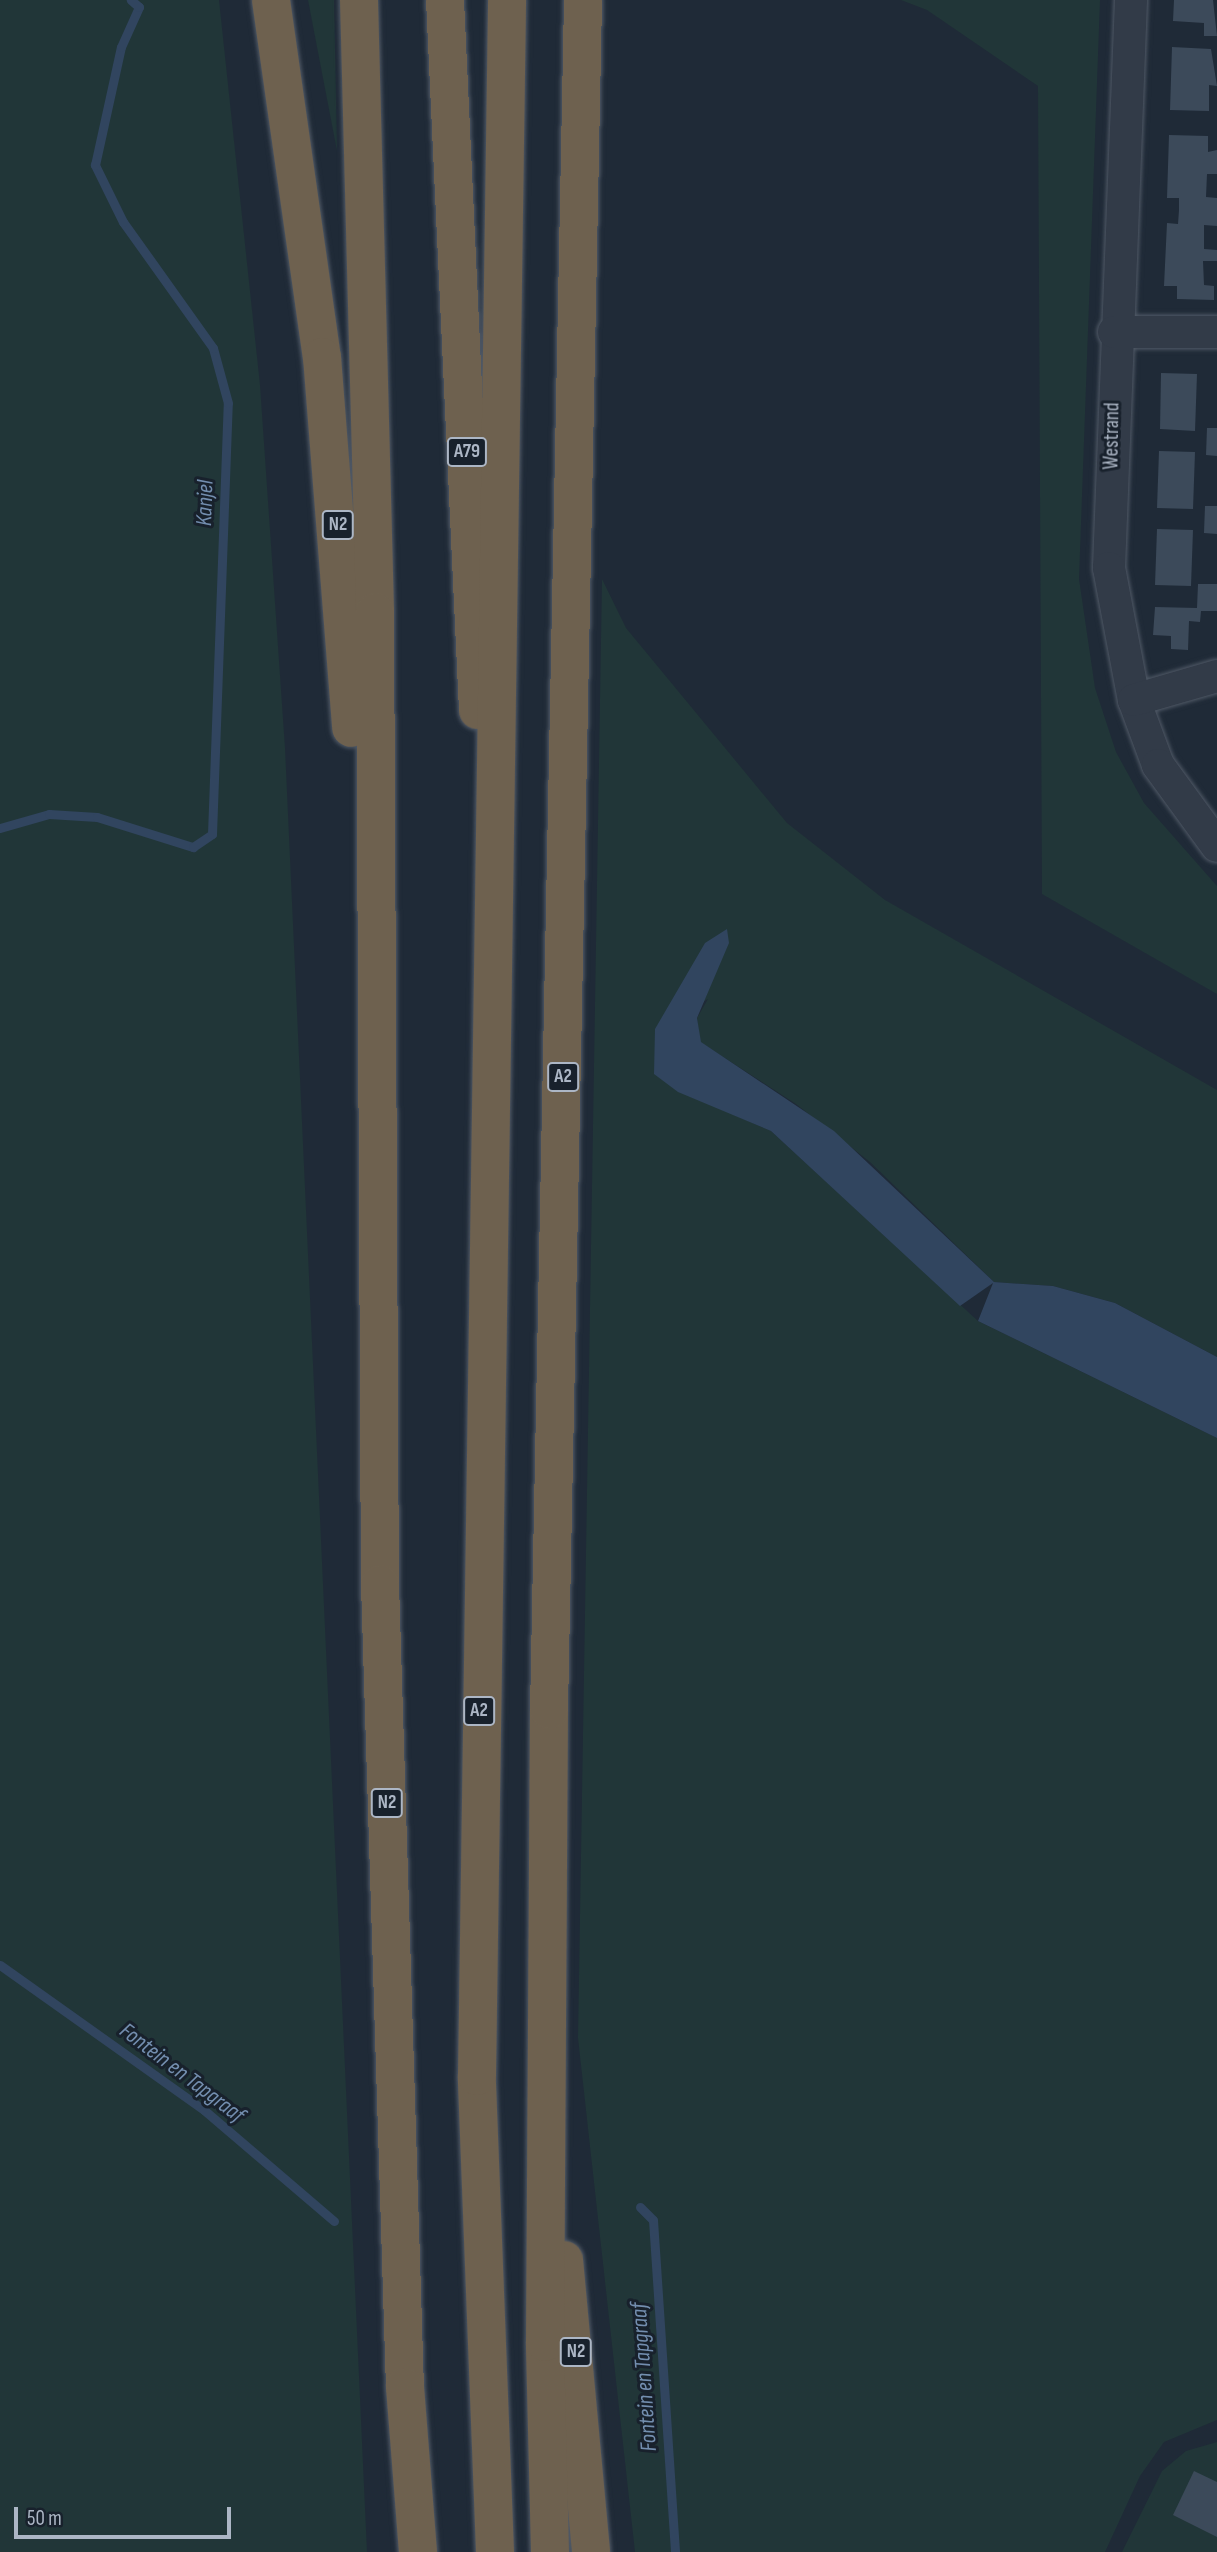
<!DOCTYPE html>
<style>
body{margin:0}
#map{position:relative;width:1217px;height:2552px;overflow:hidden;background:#1f2a37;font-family:"Sofia Sans Condensed",sans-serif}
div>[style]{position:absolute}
.green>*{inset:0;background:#213638}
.water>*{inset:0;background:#31455f}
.stream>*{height:9px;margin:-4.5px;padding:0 4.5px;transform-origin:4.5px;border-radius:4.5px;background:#31455f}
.building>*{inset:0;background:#3c4a5a}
.roads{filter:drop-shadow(0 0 2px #505966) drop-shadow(0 0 2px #505966)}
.minor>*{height:32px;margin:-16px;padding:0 16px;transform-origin:16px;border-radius:16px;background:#323b48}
.highway>*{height:38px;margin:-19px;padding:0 19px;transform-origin:19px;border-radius:19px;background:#6e614f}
span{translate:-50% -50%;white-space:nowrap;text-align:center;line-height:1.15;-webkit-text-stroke:6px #18212c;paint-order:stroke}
.shield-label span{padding:2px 5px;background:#18212c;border:2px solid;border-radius:5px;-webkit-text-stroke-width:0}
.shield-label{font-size:19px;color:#acb6c5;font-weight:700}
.street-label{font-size:21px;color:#acb6c5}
.water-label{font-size:23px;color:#738eaf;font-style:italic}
.scale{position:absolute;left:14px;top:2507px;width:217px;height:32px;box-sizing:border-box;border:4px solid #acb6c5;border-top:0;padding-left:9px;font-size:21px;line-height:24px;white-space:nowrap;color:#acb6c5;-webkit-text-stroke:5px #18212c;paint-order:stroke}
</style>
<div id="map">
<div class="green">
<i style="clip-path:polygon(0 0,219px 0,260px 385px,285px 748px,367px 2552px,0 2552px)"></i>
<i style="clip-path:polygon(308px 0,334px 0,337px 151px)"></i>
<i style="clip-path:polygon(901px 0,1100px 0,1079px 579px,1095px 688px,1116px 752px,1144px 803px,1217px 886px,1217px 994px,1042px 894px,1038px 86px,927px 10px)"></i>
<i style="clip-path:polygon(602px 579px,626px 628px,787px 823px,885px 900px,1217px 1090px,1217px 1357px,1115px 1303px,1053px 1286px,994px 1282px,870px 1162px,796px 1104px,700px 1042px,697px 1018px,708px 999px,655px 1029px,739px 1117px,771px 1131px,978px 1321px,1217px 1438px,1217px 2420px,1164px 2442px,1140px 2476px,1105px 2552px,635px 2552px,578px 2038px)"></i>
<i style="clip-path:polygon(1217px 2442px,1217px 2552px,1122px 2552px,1162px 2471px,1186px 2451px)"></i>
</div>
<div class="water">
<i style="clip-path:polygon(727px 929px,729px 943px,697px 1018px,701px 1042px,834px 1131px,994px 1282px,1053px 1286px,1115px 1303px,1217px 1357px,1217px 1438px,978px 1321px,993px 1283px,960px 1306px,771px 1131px,678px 1092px,654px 1074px,655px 1029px,705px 943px)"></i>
</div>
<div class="stream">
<i style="left:0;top:828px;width:51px;rotate:-15.9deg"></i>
<i style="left:49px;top:814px;width:48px;rotate:3.6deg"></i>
<i style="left:97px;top:817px;width:101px;rotate:17.4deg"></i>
<i style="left:193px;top:847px;width:23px;rotate:-34deg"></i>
<i style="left:212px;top:834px;width:431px;rotate:-87.9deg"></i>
<i style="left:228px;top:403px;width:57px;rotate:-105.3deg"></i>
<i style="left:213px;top:348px;width:155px;rotate:-125.5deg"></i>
<i style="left:123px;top:222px;width:64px;rotate:-116.2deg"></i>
<i style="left:95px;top:165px;width:121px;rotate:-77.6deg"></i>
<i style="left:121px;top:47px;width:44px;rotate:-65.8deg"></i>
<i style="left:139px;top:7px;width:11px;rotate:-139deg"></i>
<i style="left:0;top:1965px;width:250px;rotate:35.4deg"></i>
<i style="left:204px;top:2110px;width:171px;rotate:40.5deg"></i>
<i style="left:640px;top:2207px;width:18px;rotate:45deg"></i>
<i style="left:653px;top:2220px;width:333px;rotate:86.2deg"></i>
</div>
<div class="building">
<i style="clip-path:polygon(1174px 0,1213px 0,1217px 36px,1204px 36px,1204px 23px,1173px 21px)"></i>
<i style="clip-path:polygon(1172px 47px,1211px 49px,1217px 86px,1209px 85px,1209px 111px,1170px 110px)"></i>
<i style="clip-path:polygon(1169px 135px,1208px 136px,1208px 152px,1217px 150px,1217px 174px,1207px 174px,1206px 197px,1217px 198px,1217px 226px,1204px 225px,1204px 249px,1217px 250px,1217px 261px,1203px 261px,1204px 285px,1214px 286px,1214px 300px,1177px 299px,1177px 286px,1164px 286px,1167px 223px,1178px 224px,1179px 210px,1179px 198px,1167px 198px)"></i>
<i style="clip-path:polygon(1161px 373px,1197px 374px,1195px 431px,1160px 429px)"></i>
<i style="clip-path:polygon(1207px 428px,1217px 428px,1217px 456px,1206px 455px)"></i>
<i style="clip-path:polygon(1159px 451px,1195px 452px,1193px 509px,1157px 508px)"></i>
<i style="clip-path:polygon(1205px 506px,1217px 506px,1217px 534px,1204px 533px)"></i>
<i style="clip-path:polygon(1157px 529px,1193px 530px,1191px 586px,1155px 585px)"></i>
<i style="clip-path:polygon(1198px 584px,1217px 584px,1217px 611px,1201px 611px,1200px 622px,1189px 621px,1188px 650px,1171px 649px,1171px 636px,1153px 635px,1155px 607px,1197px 608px)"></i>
<i style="clip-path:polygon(1194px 2471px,1217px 2482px,1217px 2537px,1173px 2515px)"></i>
</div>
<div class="roads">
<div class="minor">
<i style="left:1131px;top:0;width:568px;rotate:92.22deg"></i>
<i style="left:1109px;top:568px;width:134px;rotate:79.3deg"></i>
<i style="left:1134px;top:700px;width:69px;rotate:69.7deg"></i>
<i style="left:1158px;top:765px;width:100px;rotate:53.9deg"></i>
<i style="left:1114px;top:332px;width:103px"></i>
<i style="left:1134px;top:700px;width:86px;rotate:-16.1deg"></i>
</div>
<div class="highway">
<i style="left:271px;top:0;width:361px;rotate:81.9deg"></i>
<i style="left:322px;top:357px;width:372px;rotate:85.5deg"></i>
<i style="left:359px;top:0;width:612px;rotate:88.5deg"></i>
<i style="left:375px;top:612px;width:972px;rotate:89.71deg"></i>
<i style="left:380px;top:1584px;width:803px;rotate:88.22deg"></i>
<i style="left:405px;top:2387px;width:166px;rotate:85.5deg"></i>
<i style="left:445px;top:0;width:711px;rotate:87.34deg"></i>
<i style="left:564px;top:2260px;width:293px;rotate:84.7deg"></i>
<i style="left:495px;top:2552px;width:476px;rotate:-92.2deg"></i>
<i style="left:477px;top:2076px;width:2076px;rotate:-89.17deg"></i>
<i style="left:550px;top:2552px;width:210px;rotate:-91.4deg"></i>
<i style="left:545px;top:2342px;width:632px;rotate:-89.64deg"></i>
<i style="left:549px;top:1710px;width:1710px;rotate:-88.86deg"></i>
</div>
</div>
<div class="shield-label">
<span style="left:467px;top:452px">A79</span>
<span style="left:338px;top:525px">N2</span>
<span style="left:563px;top:1077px">A2</span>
<span style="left:479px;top:1711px">A2</span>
<span style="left:387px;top:1803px">N2</span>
<span style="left:576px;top:2352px">N2</span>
</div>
<div class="street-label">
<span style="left:1112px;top:436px;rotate:-89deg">Westrand</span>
</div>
<div class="water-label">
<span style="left:205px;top:503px;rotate:-88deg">Kanjel</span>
<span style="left:182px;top:2073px;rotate:37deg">Fontein en Tapgraaf</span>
<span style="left:644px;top:2377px;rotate:-94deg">Fontein en Tapgraaf</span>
</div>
<div class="scale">50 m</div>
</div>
